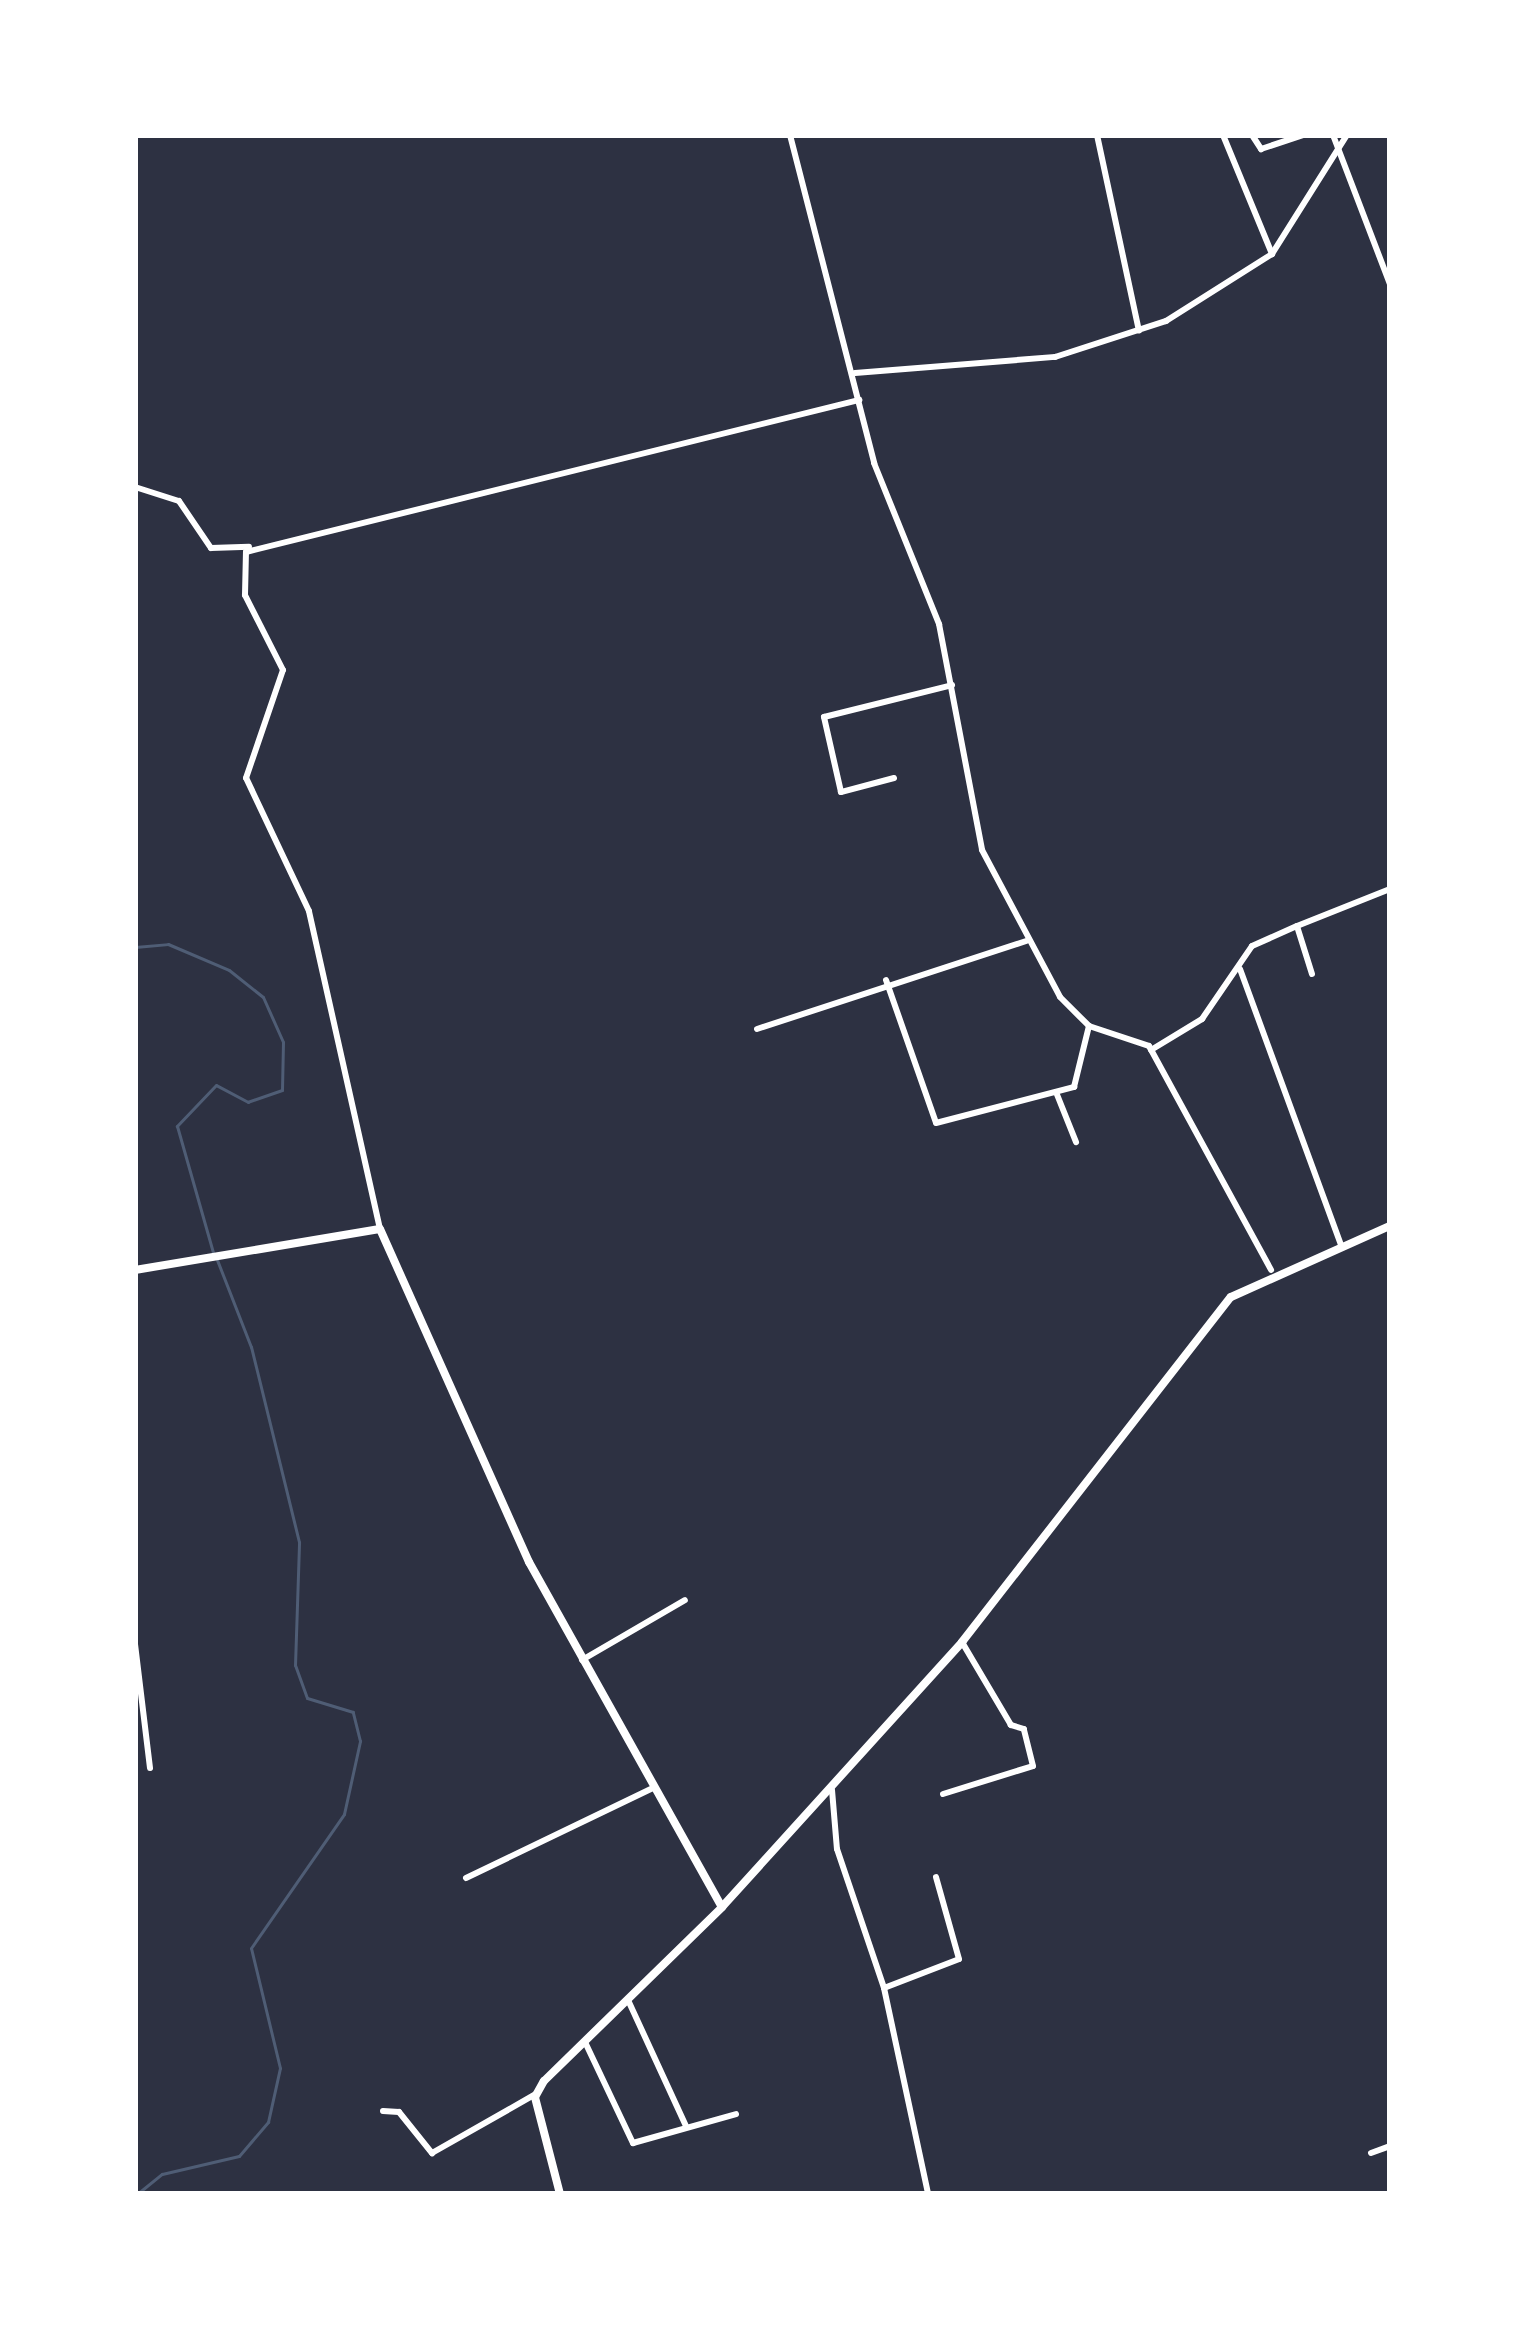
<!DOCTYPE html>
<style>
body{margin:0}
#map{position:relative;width:1525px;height:2329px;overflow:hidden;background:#2d3142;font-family:"Zilla Slab",serif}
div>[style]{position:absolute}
.stream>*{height:3px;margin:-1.5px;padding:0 1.5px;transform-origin:1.5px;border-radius:1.5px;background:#4f5d75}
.minor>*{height:6px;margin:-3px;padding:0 3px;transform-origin:3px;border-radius:3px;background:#fff}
.tertiary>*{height:8px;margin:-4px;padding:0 4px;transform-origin:4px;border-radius:4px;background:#fff}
span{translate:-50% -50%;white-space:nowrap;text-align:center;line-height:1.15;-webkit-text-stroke:12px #fff;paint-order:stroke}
.frame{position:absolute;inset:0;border:138px solid #fff;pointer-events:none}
</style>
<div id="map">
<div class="stream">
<i style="left:135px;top:947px;width:33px;rotate:-5deg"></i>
<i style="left:168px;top:944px;width:66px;rotate:23.1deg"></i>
<i style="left:229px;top:970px;width:43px;rotate:38.5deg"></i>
<i style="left:263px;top:997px;width:49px;rotate:66deg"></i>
<i style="left:283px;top:1042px;width:48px;rotate:91.2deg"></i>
<i style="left:282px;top:1090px;width:36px;rotate:161deg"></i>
<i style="left:248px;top:1102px;width:36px;rotate:-152deg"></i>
<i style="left:216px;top:1085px;width:57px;rotate:133.6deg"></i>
<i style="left:177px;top:1126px;width:131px;rotate:74.1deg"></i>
<i style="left:137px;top:2194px;width:32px;rotate:-39deg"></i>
<i style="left:162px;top:2174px;width:79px;rotate:-13.2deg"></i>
<i style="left:239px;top:2156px;width:45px;rotate:-49.5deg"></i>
<i style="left:268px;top:2122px;width:55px;rotate:-77.5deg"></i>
<i style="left:280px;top:2068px;width:123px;rotate:-103.6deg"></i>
<i style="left:251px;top:1948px;width:163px;rotate:-55.2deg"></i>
<i style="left:344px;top:1814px;width:75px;rotate:-77.6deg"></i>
<i style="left:360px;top:1741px;width:30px;rotate:-104deg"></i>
<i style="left:353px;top:1712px;width:48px;rotate:-163.1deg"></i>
<i style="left:307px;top:1698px;width:35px;rotate:-110deg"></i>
<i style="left:295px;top:1665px;width:123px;rotate:-88.1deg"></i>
<i style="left:299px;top:1542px;width:201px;rotate:-103.8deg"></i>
<i style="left:251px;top:1347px;width:93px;rotate:-111.3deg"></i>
</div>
<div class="minor">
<i style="left:790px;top:135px;width:339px;rotate:75.6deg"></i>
<i style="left:874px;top:463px;width:174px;rotate:68deg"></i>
<i style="left:939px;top:624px;width:230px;rotate:79.2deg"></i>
<i style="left:982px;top:850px;width:166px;rotate:62deg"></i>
<i style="left:1060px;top:997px;width:41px;rotate:45deg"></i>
<i style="left:1089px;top:1026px;width:63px;rotate:18.4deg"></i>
<i style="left:1149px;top:1046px;width:255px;rotate:61.4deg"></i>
<i style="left:1097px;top:135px;width:200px;rotate:77.9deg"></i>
<i style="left:1223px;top:135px;width:129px;rotate:67.6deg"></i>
<i style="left:1252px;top:135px;width:17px;rotate:57deg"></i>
<i style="left:1261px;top:149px;width:44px;rotate:-18.4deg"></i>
<i style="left:1333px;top:135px;width:160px;rotate:69.1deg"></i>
<i style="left:855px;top:373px;width:201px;rotate:-4.6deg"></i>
<i style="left:1055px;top:357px;width:117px;rotate:-18deg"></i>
<i style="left:1166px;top:321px;width:125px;rotate:-32.3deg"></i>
<i style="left:1272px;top:254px;width:141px;rotate:-57.8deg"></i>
<i style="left:135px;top:487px;width:46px;rotate:17.7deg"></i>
<i style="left:179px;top:501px;width:57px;rotate:55.8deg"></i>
<i style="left:211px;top:548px;width:38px;rotate:-2deg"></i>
<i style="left:894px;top:778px;width:55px;rotate:165.2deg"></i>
<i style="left:841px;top:792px;width:77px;rotate:-102.8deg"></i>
<i style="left:824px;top:717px;width:132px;rotate:-14deg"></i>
<i style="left:1240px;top:969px;width:294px;rotate:69.9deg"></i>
<i style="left:1312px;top:974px;width:50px;rotate:-107.4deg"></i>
<i style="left:1297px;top:926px;width:100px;rotate:-21.7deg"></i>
<i style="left:886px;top:980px;width:151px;rotate:70.7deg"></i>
<i style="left:936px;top:1123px;width:143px;rotate:-14.6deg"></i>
<i style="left:1074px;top:1087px;width:63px;rotate:-76.2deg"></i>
<i style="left:757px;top:1029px;width:284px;rotate:-18.1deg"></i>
<i style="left:1151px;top:1050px;width:60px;rotate:-31.3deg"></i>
<i style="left:1202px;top:1019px;width:88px;rotate:-55.6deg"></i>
<i style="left:1252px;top:946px;width:49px;rotate:-24deg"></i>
<i style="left:1056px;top:1092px;width:54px;rotate:68.2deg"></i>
<i style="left:380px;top:1229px;width:326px;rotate:-102.6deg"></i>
<i style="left:309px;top:911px;width:147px;rotate:-115.3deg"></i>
<i style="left:246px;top:778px;width:114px;rotate:-71.1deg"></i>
<i style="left:283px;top:670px;width:84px;rotate:-116.9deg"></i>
<i style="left:245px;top:595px;width:43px;rotate:-88.7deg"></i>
<i style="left:246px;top:552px;width:632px;rotate:-13.93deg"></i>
<i style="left:135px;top:1644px;width:125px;rotate:83.1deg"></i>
<i style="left:582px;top:1660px;width:119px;rotate:-30.2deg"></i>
<i style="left:832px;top:1790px;width:59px;rotate:85.2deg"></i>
<i style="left:837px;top:1849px;width:147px;rotate:71.3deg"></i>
<i style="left:884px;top:1988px;width:211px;rotate:77.9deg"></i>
<i style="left:943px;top:1794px;width:94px;rotate:-17.3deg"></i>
<i style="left:1033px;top:1766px;width:38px;rotate:-104deg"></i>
<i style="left:1024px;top:1729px;width:14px;rotate:-163deg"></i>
<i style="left:1011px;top:1725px;width:96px;rotate:-120.6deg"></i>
<i style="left:466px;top:1878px;width:208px;rotate:-25.7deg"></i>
<i style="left:884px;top:1988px;width:80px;rotate:-21.1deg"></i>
<i style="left:959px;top:1959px;width:85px;rotate:-105.7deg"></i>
<i style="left:628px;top:2000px;width:139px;rotate:65.3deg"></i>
<i style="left:585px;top:2042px;width:112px;rotate:64.6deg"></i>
<i style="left:633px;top:2143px;width:107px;rotate:-15.7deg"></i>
<i style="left:383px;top:2111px;width:16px;rotate:4deg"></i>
<i style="left:399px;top:2112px;width:53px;rotate:51.2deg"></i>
<i style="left:432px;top:2153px;width:120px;rotate:-29.6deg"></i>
<i style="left:1371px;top:2153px;width:20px;rotate:-20deg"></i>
</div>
<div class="tertiary">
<i style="left:135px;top:1270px;width:248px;rotate:-9.5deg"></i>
<i style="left:380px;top:1229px;width:365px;rotate:65.9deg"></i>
<i style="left:529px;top:1562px;width:395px;rotate:60.8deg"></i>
<i style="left:560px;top:2194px;width:100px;rotate:-104.5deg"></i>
<i style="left:535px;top:2097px;width:18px;rotate:-61deg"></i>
<i style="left:544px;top:2081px;width:249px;rotate:-44.3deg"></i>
<i style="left:722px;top:1907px;width:358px;rotate:-47.8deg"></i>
<i style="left:962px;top:1642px;width:437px;rotate:-52.1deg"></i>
<i style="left:1231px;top:1297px;width:174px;rotate:-24.1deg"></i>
</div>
<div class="frame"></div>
</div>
